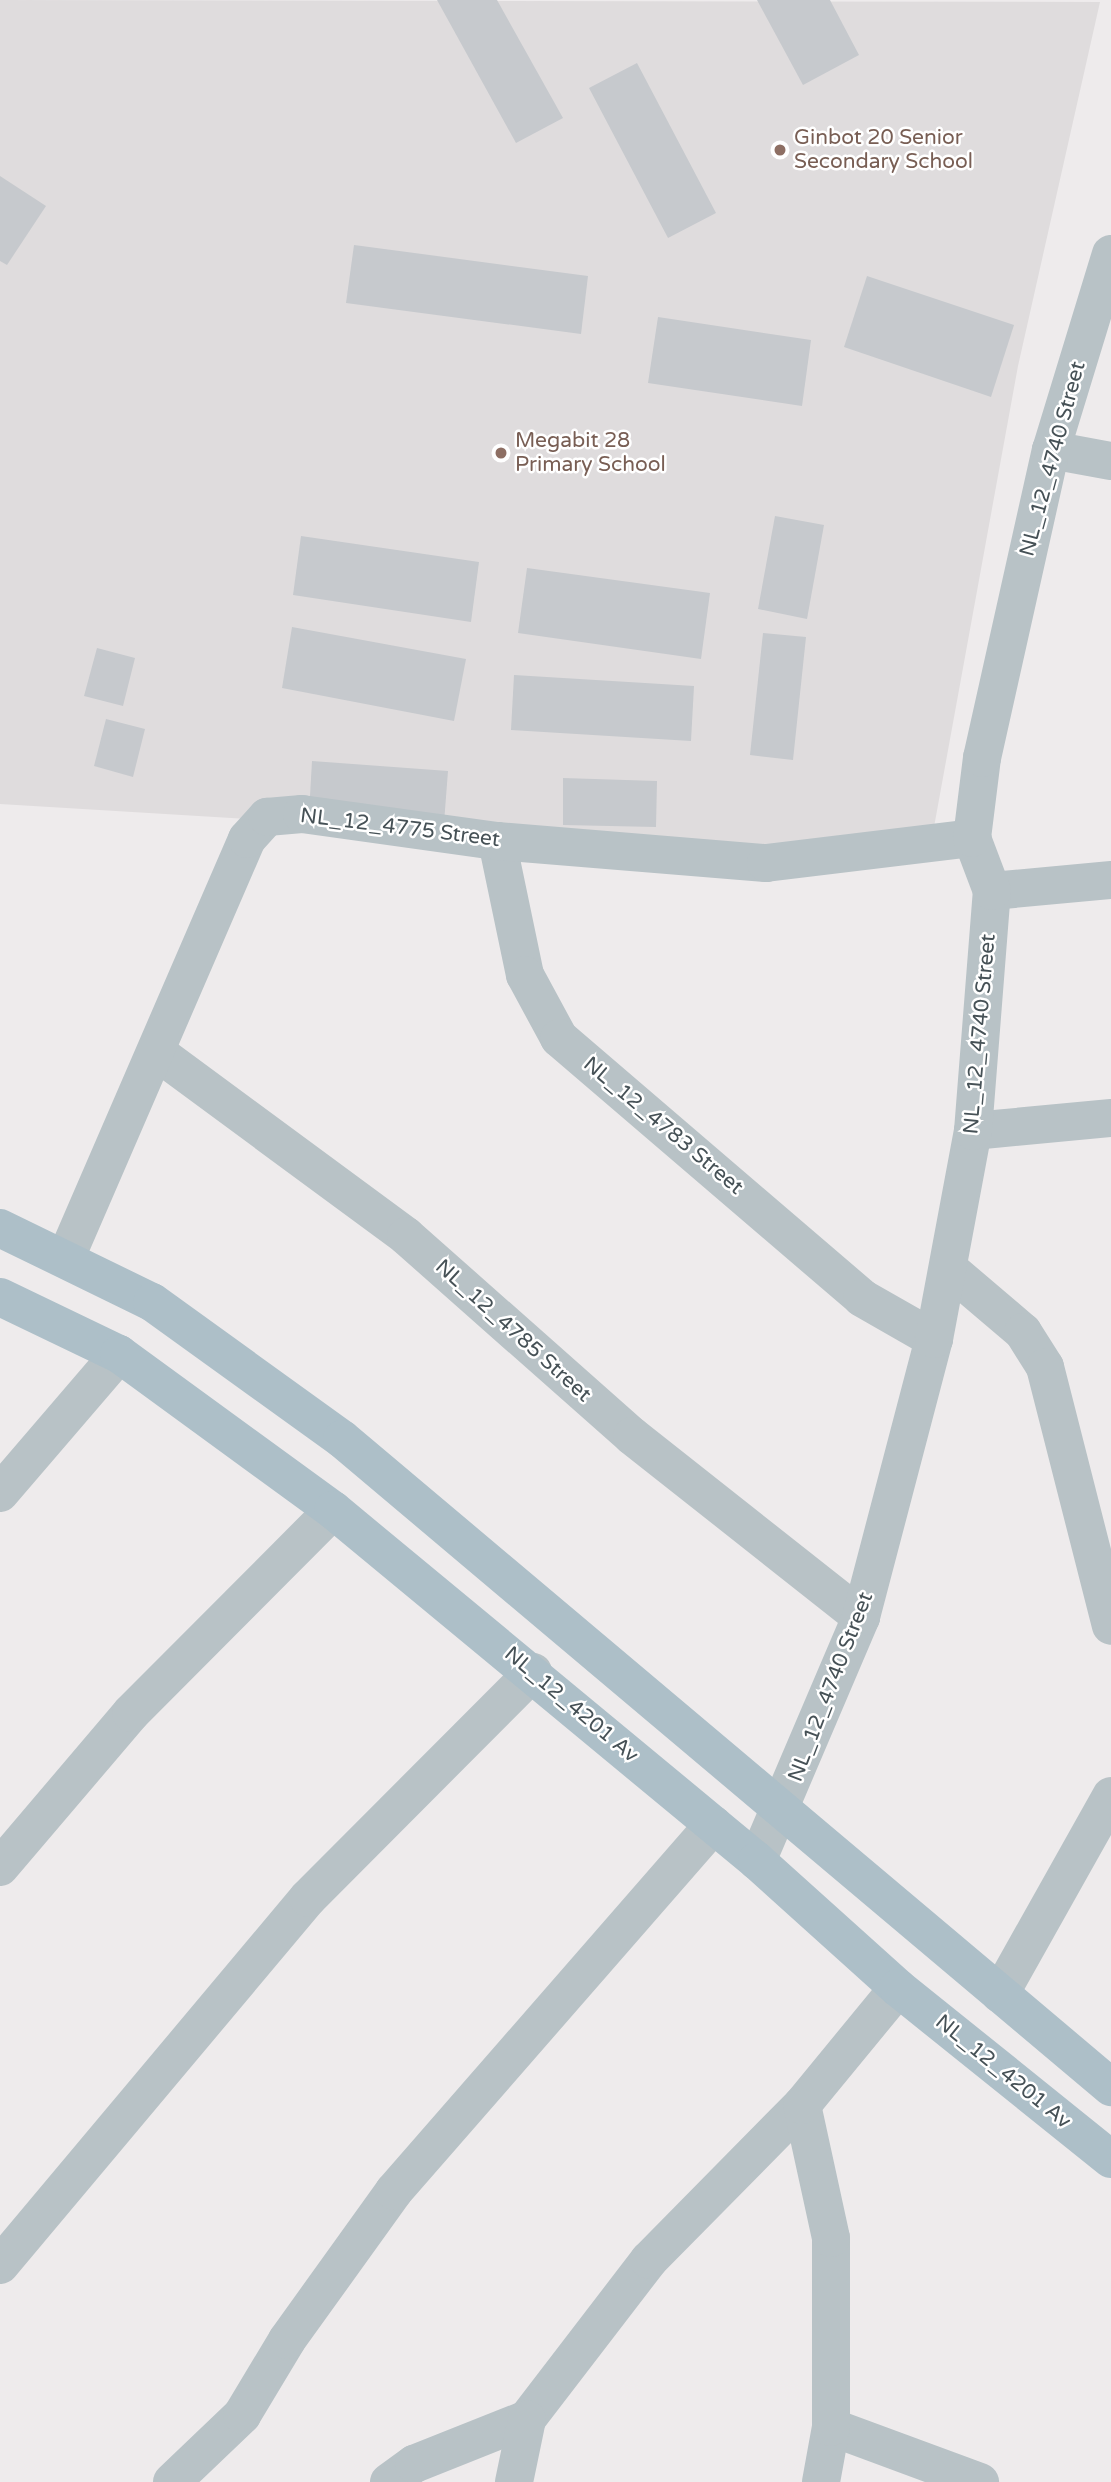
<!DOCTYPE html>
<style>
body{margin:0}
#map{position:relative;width:1111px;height:2482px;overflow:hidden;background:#eeebec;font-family:"Varela Round",sans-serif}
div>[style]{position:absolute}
.education>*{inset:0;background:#dfdcdd}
.building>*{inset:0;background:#c6c9cd}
.street>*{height:38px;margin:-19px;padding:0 19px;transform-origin:19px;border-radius:19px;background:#b8c2c6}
.primary>*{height:38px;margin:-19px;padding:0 19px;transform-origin:19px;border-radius:19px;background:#adbfc8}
.dots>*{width:19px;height:19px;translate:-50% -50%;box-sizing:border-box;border:4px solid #fff;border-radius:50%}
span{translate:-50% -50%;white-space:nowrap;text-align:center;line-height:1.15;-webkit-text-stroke:5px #fff;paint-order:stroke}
.education-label{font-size:21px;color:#785e54}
.left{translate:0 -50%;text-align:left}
.street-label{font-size:21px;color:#465156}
</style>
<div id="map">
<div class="education">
<i style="clip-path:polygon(0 0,1100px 2px,1018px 366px,928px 860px,0 804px)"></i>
</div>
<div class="building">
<i style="clip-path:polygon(437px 0,497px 0,563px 118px,516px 143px)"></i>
<i style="clip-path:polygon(757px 0,830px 0,859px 55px,803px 85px)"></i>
<i style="clip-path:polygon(637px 63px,716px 213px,668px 238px,589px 88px)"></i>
<i style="clip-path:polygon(0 176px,46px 206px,7px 265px,0 261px)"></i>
<i style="clip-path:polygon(354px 245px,588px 276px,581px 334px,346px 303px)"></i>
<i style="clip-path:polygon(867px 276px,1014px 325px,991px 397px,844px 347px)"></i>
<i style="clip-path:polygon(658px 317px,811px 340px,802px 406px,648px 383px)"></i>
<i style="clip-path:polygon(775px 516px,824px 525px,807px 619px,758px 609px)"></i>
<i style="clip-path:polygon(301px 536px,479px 562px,471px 622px,293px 595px)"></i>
<i style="clip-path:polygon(527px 568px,710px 593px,701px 659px,518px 633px)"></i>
<i style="clip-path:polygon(292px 627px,466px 659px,454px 721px,282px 688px)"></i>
<i style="clip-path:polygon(763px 633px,806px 637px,793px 760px,750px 755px)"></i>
<i style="clip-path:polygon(97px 648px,135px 658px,123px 706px,84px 696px)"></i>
<i style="clip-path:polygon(514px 675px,694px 686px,691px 741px,511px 730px)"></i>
<i style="clip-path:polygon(106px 719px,145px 729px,133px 777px,94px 766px)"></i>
<i style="clip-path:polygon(312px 761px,448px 771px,444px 823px,309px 814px)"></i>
<i style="clip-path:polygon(563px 778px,657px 781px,656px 827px,563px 825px)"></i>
</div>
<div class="street">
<i style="left:1051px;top:450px;width:61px;rotate:10.4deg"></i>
<i style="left:497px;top:841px;width:137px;rotate:78.2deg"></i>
<i style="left:525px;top:975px;width:72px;rotate:61.6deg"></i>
<i style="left:559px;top:1038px;width:399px;rotate:40.6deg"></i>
<i style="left:862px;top:1298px;width:83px;rotate:29.7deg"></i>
<i style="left:992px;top:891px;width:120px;rotate:-5.3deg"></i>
<i style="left:158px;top:1053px;width:308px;rotate:36.4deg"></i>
<i style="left:406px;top:1236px;width:302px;rotate:41.5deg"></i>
<i style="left:632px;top:1436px;width:292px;rotate:38.3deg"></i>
<i style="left:973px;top:1131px;width:139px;rotate:-5.4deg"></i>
<i style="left:67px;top:1255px;width:453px;rotate:-66.6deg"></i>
<i style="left:247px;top:839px;width:30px;rotate:-48deg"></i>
<i style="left:267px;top:817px;width:35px;rotate:-5deg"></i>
<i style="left:302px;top:814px;width:197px;rotate:7.9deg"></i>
<i style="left:497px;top:841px;width:270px;rotate:4.7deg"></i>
<i style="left:766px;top:863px;width:208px;rotate:-6.9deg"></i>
<i style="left:949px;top:1269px;width:97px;rotate:40.4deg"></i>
<i style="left:1023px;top:1332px;width:41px;rotate:57.8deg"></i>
<i style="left:1045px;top:1367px;width:267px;rotate:75.7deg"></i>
<i style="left:0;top:1493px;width:183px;rotate:-49.4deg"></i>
<i style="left:757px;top:1861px;width:265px;rotate:-66.9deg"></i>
<i style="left:861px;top:1617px;width:287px;rotate:-75.3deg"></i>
<i style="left:934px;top:1339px;width:212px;rotate:-79.4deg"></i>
<i style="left:973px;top:1131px;width:241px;rotate:-85.5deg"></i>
<i style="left:992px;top:891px;width:57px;rotate:-110.7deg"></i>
<i style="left:972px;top:838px;width:81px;rotate:-82.9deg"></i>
<i style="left:982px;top:758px;width:316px;rotate:-77.4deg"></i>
<i style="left:1051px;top:450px;width:205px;rotate:-73deg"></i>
<i style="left:0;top:1867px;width:202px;rotate:-49.6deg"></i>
<i style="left:131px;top:1713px;width:286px;rotate:-45.1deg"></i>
<i style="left:1000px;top:1994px;width:227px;rotate:-60.7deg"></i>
<i style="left:0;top:2265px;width:479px;rotate:-50deg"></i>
<i style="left:308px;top:1898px;width:319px;rotate:-45.1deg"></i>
<i style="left:831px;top:2427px;width:159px;rotate:20.3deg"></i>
<i style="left:172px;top:2482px;width:97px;rotate:-43.7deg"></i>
<i style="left:242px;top:2415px;width:87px;rotate:-59deg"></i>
<i style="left:287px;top:2340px;width:183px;rotate:-54.3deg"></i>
<i style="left:394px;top:2191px;width:486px;rotate:-48.9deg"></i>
<i style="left:389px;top:2482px;width:31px;rotate:-36deg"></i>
<i style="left:414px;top:2464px;width:122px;rotate:-21.7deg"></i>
<i style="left:527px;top:2419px;width:200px;rotate:-52.5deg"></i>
<i style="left:649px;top:2260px;width:218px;rotate:-45.4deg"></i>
<i style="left:514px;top:2482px;width:64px;rotate:-78.3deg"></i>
<i style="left:821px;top:2482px;width:56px;rotate:-79.7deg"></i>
<i style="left:831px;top:2427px;width:189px;rotate:-90deg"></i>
<i style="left:831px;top:2238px;width:136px;rotate:-102.3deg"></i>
<i style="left:802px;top:2105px;width:151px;rotate:-50.6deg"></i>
</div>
<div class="primary">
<i style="left:0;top:1228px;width:169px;rotate:26deg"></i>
<i style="left:152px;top:1302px;width:234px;rotate:35.8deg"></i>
<i style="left:342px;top:1439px;width:1006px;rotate:40.12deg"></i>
<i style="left:0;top:1297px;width:132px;rotate:25.6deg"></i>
<i style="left:119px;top:1354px;width:265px;rotate:36.1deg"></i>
<i style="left:333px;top:1510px;width:550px;rotate:39.62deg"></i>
<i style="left:757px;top:1861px;width:190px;rotate:42deg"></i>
<i style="left:898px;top:1988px;width:273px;rotate:38.8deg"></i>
</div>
<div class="dots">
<i style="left:780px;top:150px;background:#8d6e63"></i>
<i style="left:501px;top:453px;background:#8d6e63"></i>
</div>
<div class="education-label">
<span class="left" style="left:794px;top:150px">Ginbot 20 Senior<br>Secondary School</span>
<span class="left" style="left:515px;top:453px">Megabit 28<br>Primary School</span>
</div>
<div class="street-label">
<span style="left:1053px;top:459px;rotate:-75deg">NL_12_4740 Street</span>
<span style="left:400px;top:828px;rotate:7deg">NL_12_4775 Street</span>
<span style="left:980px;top:1034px;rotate:-85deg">NL_12_4740 Street</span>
<span style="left:663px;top:1126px;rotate:40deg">NL_12_4783 Street</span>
<span style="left:513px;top:1331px;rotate:42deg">NL_12_4785 Street</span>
<span style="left:831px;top:1687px;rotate:-69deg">NL_12_4740 Street</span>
<span style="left:571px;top:1705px;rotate:40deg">NL_12_4201 Av</span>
<span style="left:1003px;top:2072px;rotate:39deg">NL_12_4201 Av</span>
</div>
</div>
